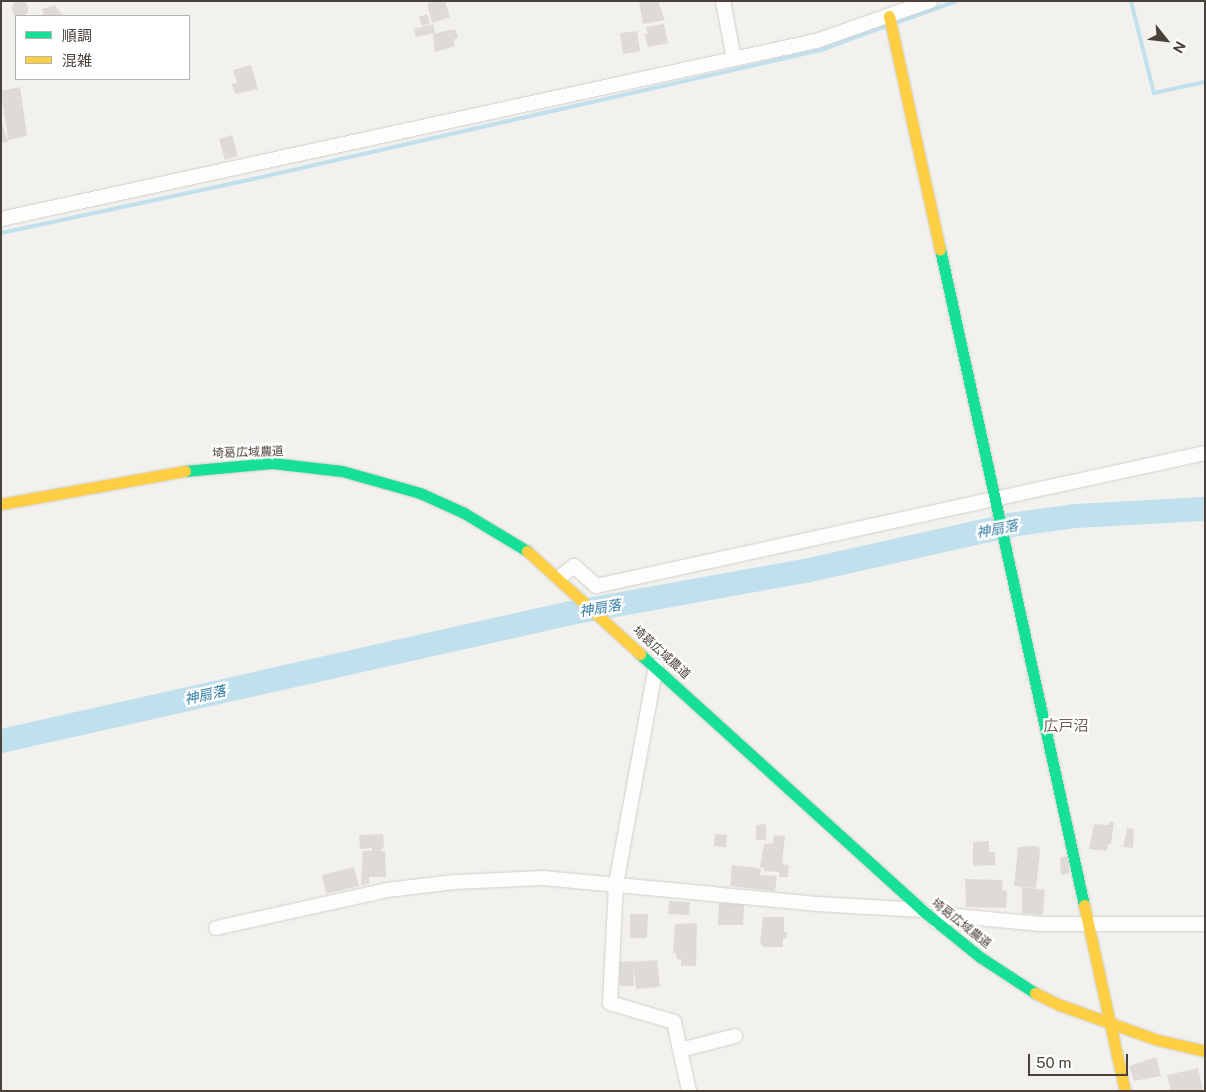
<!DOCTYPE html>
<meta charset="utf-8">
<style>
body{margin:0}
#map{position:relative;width:1206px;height:1092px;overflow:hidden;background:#f3f1ee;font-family:"Public Sans","Noto Sans JP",sans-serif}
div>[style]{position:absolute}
.stream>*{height:4px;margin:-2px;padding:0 2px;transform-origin:2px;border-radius:2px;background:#c1e0ee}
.river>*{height:24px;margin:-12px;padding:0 12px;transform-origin:12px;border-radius:12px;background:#c1e0ee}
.building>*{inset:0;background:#dddad7}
.round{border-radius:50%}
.roads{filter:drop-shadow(0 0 1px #d1cfcc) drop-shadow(0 0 1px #d1cfcc)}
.street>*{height:14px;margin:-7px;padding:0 7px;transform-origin:7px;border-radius:7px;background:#fdfdfc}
.fast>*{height:11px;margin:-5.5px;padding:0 5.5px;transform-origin:5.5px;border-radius:5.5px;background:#16e098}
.slow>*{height:11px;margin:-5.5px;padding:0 5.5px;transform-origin:5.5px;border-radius:5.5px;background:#ffcf43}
span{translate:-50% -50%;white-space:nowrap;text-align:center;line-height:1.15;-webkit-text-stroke:4.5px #fff;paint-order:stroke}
.street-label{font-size:12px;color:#4a423a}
.water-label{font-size:14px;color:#327ca2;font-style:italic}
.quarter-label{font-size:15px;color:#6c5f51}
.frame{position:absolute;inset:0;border:2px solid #4a423a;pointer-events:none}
.legend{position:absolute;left:15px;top:15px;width:175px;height:65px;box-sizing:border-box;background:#fff;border:1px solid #b7b3b0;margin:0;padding:6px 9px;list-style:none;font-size:15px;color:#4a423a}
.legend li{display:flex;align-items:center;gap:10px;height:25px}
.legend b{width:25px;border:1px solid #b7b3b0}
.north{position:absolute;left:1141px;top:15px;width:50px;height:50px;-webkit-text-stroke:4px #fff;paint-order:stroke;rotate:119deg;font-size:14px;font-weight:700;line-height:20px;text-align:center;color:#4a423a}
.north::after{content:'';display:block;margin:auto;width:18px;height:22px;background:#4a423a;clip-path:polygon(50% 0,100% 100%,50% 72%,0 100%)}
.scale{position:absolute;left:1028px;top:1054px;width:100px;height:22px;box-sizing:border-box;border:2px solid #4a423a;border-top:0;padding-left:6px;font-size:15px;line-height:18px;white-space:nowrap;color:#4a423a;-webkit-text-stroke:4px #fff;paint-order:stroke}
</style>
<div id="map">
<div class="stream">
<i style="left:1131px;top:1px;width:95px;rotate:76deg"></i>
<i style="left:1154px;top:93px;width:52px;rotate:-12.2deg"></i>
<i style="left:898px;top:22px;width:63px;rotate:-19.6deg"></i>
<i style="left:1px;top:233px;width:267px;rotate:-12.1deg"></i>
<i style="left:262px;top:177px;width:573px;rotate:-12.8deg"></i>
<i style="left:821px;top:50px;width:67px;rotate:-20.1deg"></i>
</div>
<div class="river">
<i style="left:1px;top:741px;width:584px;rotate:-12.66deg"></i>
<i style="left:571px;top:613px;width:238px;rotate:-10.2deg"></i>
<i style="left:805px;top:571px;width:210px;rotate:-12.6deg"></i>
<i style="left:1010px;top:525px;width:67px;rotate:-7.8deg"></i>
<i style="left:1076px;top:516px;width:129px;rotate:-3.1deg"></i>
</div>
<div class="building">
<i style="clip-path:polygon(432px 1px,445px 1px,450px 17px,432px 23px,427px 4px)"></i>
<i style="clip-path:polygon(639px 1px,658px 1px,665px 20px,643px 24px)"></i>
<i class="round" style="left:12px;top:1px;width:16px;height:16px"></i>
<i style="clip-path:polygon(55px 5px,63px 16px,44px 16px,42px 9px)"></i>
<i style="clip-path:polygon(427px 14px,430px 23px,422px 26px,419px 17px)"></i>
<i style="clip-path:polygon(433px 24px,435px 33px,416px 37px,414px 29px)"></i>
<i style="clip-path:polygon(664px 24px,668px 43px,648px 47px,644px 34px,648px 34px,646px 27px)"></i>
<i style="clip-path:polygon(449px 30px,456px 30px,458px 38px,453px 40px,455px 46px,435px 52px,433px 34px)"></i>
<i style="clip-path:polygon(637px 31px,640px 51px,623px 54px,620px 33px)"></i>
<i style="clip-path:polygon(251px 65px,258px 89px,235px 94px,232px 84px,237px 83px,233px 70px)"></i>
<i style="clip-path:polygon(20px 87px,27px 136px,8px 140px,1px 91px)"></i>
<i style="clip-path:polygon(1px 121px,8px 142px,1px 143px)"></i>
<i style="clip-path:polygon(232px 135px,238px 156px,225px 160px,219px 139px)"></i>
<i style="clip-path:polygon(1109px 822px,1114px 822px,1111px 844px,1108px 844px,1107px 851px,1089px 849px,1094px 824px,1109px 825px)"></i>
<i style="clip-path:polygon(766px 824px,766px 840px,756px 840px,756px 825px)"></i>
<i style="clip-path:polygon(1127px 828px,1134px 829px,1133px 848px,1123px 847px)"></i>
<i style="clip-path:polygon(383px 834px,384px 847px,380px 851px,385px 851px,386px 877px,369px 877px,369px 884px,361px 885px,363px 851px,372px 851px,372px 848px,360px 849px,359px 835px)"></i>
<i style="clip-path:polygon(715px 834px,727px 835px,726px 847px,714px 846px)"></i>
<i style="clip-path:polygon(774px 835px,785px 836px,782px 864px,789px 865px,788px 877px,779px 877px,779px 872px,764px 871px,764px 868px,760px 867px,764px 844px,773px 843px)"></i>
<i style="clip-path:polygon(989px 841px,989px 852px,995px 852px,995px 865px,973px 866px,973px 842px)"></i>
<i style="clip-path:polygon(1032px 846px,1039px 847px,1040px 852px,1036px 888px,1014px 886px,1018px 847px)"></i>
<i style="clip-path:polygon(1068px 856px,1069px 874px,1061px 875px,1060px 857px)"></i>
<i style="clip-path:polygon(732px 865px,751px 867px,761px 869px,760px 875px,777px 876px,775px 891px,730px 886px)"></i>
<i style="clip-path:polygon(354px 867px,359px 886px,326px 894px,322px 875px)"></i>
<i style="clip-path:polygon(965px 879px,1003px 880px,1002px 890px,1007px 891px,1006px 908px,966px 907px)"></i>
<i style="clip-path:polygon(1022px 887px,1045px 890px,1043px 915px,1022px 913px)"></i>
<i style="clip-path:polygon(669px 901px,690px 902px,689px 915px,668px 914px)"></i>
<i style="clip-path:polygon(719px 903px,744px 904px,743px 925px,718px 925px)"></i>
<i style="clip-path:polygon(630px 914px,648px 914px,647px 938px,630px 938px)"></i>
<i style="clip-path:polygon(763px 917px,784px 917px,784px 932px,787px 932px,787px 938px,783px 938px,783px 947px,764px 947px,760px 943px)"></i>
<i style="clip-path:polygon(697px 923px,696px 966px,681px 966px,681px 959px,677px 960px,676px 953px,673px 953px,675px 924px)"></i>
<i style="clip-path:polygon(657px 960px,660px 987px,636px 989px,633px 962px)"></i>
<i style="clip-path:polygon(633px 961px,634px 986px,620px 986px,619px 962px)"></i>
<i style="clip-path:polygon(1156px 1057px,1161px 1076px,1134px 1081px,1129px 1066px)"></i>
<i style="clip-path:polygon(1198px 1068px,1203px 1091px,1171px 1091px,1167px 1075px)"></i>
</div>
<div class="roads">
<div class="street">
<i style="left:723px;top:1px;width:59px;rotate:79.3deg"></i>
<i style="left:1px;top:219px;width:834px;rotate:-12.32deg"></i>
<i style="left:816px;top:41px;width:121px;rotate:-19.3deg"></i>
<i style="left:559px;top:578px;width:19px;rotate:-39deg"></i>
<i style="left:574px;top:566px;width:30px;rotate:42deg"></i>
<i style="left:596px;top:586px;width:623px;rotate:-12.32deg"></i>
<i style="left:656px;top:666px;width:223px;rotate:100.4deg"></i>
<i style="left:616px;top:885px;width:118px;rotate:92.9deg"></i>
<i style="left:610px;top:1003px;width:67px;rotate:16.5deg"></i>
<i style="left:674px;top:1022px;width:71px;rotate:77.7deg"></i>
<i style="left:937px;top:922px;width:20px;rotate:-18deg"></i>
<i style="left:956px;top:916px;width:85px;rotate:5.4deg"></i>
<i style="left:1041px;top:924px;width:164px"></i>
<i style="left:216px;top:928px;width:175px;rotate:-12.5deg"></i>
<i style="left:387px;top:890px;width:68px;rotate:-6.7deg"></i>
<i style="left:455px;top:882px;width:88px;rotate:-2.6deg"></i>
<i style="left:543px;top:878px;width:275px;rotate:5.4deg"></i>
<i style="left:817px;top:904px;width:105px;rotate:3.3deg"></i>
<i style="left:680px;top:1050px;width:57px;rotate:-14.3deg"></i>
</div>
<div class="fast">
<i style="left:940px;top:249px;width:672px;rotate:77.62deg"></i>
<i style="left:185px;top:471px;width:87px;rotate:-5.3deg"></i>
<i style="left:272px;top:463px;width:70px;rotate:6.5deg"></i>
<i style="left:342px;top:471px;width:81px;rotate:15.8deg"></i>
<i style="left:420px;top:493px;width:48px;rotate:24.4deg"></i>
<i style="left:464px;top:513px;width:74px;rotate:31.1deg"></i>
<i style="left:640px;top:654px;width:381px;rotate:42.2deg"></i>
<i style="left:922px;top:910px;width:75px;rotate:39deg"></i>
<i style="left:980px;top:957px;width:66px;rotate:33.2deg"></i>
</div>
<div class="slow">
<i style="left:889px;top:16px;width:239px;rotate:77.7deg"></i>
<i style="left:1px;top:504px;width:187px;rotate:-10.2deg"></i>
<i style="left:527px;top:551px;width:153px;rotate:42.3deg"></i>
<i style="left:1084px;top:905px;width:190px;rotate:77.6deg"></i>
<i style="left:1035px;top:993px;width:28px;rotate:26deg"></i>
<i style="left:1060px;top:1005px;width:104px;rotate:19.7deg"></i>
<i style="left:1158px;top:1040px;width:48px;rotate:13.2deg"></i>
</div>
</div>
<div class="street-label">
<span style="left:248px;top:453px;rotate:-2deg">埼葛広域農道</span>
<span style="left:661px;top:653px;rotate:42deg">埼葛広域農道</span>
<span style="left:961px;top:924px;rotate:38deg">埼葛広域農道</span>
</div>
<div class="water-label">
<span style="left:997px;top:529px;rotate:-11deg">神扇落</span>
<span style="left:600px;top:608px;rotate:-10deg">神扇落</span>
<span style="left:205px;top:695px;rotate:-13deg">神扇落</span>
</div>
<div class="quarter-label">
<span style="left:1066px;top:726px">広戸沼</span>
</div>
<div class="frame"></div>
<ul class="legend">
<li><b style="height:6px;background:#16e098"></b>順調</li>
<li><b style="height:6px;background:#ffcf43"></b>混雑</li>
</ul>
<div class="north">N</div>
<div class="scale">50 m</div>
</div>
